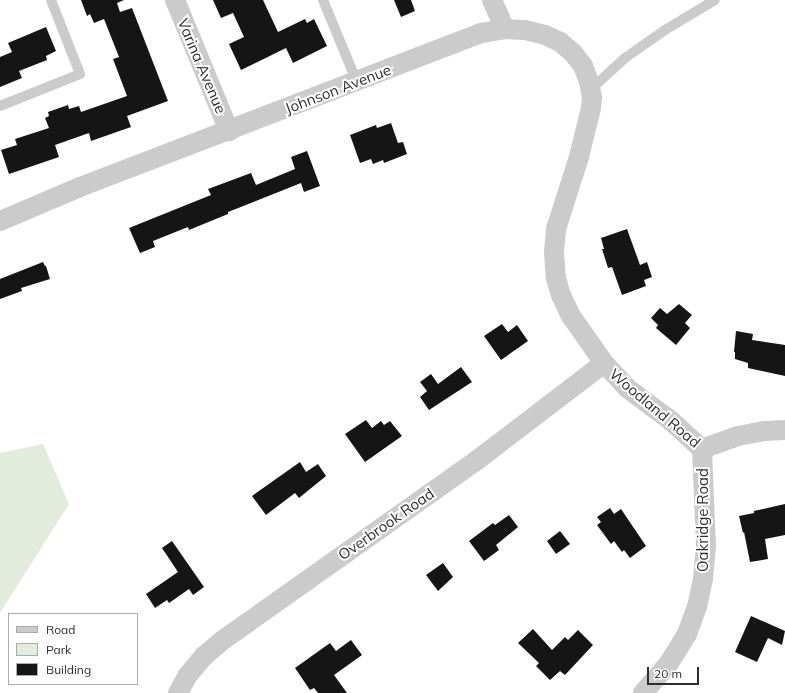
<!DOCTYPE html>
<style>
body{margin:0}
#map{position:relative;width:785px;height:693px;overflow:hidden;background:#fff;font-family:Mulish,sans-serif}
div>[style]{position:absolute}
.green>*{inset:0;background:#e2ecdc}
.building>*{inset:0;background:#151515}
.lane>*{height:10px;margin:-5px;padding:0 5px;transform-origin:5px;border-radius:5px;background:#cbcbcb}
.street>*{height:20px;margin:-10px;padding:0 10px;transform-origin:10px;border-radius:10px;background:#cbcbcb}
span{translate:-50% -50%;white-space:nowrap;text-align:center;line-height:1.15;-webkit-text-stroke:4px #fff;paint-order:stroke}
.street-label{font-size:15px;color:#2e2e2e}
.legend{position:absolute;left:8px;top:613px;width:130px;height:72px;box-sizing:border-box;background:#fff;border:1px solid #ababab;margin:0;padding:5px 7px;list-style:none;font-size:12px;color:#2e2e2e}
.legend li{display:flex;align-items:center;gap:8px;height:20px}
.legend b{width:20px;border:1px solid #ababab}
.scale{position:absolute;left:647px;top:667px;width:52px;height:18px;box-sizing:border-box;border:2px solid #2e2e2e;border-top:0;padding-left:5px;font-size:12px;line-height:14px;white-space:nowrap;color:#2e2e2e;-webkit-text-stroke:3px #fff;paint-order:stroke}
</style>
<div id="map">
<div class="green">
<i style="clip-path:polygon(43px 444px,69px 504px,0 613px,0 453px)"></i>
</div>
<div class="building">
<i style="clip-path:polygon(81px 0,124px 0,117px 3px,120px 12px,132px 8px,168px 101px,127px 116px,131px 127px,91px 141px,89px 133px,55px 145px,59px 157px,9px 174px,1px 150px,17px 145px,15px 139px,49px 128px,45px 118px,49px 116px,48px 112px,68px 105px,69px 109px,79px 106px,81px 112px,127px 96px,113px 59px,119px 57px,104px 19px,94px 23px,90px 14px,87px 16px)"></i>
<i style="clip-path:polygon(213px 0,263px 0,278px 32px,305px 19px,307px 23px,314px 19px,327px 46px,293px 63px,286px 48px,241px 70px,229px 44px,244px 37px,233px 13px,221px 18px)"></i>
<i style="clip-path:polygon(394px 0,411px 0,415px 11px,401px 17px)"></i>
<i style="clip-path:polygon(46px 27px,56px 51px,46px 56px,47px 60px,19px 71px,22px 78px,0 87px,0 57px,12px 52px,8px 43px)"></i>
<i style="clip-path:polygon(391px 123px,398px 143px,403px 142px,407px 154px,384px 163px,383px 160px,373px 164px,371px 159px,360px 163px,350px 135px,376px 125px,377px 128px)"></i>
<i style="clip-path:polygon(307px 151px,320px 186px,304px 192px,301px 183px,228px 212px,228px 214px,189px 230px,188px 227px,153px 241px,155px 247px,140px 253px,129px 228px,211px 195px,208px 189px,251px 173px,256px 185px,295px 169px,291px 157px)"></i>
<i style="clip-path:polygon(627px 229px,640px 265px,647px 262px,652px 277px,644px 280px,646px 286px,622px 295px,612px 267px,608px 268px,602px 249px,604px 249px,601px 238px)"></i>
<i style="clip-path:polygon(43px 262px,45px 266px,46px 266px,50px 279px,21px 288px,22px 291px,0 299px,0 279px)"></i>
<i style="clip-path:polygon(679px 304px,692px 315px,685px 323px,690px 328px,676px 345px,656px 328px,658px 325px,651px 318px,660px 308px,667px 314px)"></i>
<i style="clip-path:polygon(502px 324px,508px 332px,517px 325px,528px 341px,501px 360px,484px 336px)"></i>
<i style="clip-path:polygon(736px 331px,753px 334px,752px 340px,785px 345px,785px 376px,748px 368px,748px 363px,735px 359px,735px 352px,734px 352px)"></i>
<i style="clip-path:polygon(461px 367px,472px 382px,429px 410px,420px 397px,427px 391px,420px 382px,431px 374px,438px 384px)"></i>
<i style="clip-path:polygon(366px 420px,372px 428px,381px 421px,384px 425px,390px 421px,402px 436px,365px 462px,345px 434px)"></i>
<i style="clip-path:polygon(300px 462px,306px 472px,318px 464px,326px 476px,299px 498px,295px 493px,266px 515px,252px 496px)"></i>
<i style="clip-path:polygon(785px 504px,785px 535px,765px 539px,768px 559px,750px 562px,744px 532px,743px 533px,739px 516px,754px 513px,754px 511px)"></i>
<i style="clip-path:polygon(610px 508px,614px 514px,621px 509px,646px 546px,630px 558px,624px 550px,622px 552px,614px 541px,611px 544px,597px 525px,601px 522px,597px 517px)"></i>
<i style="clip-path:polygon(509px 515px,518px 527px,496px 545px,499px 550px,484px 561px,469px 541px,493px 523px,495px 525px)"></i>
<i style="clip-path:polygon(560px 531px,570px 544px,556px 554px,547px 541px)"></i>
<i style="clip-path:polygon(172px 541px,204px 587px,193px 595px,189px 589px,169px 603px,167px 600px,155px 608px,146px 594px,178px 572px,162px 548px)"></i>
<i style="clip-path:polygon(443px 563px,453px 577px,438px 591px,426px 575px)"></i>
<i style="clip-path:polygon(751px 616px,785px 631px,782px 645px,768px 638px,757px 662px,735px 652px)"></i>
<i style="clip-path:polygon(533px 629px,552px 650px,565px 637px,568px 640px,578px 630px,593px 645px,565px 675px,560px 671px,550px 680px,536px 666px,539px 663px,518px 643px)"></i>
<i style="clip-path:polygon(351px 640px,362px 655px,334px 675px,347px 693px,318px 693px,314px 688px,310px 690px,295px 668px,330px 643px,336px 651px)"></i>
</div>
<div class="lane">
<i style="left:323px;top:0;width:89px;rotate:67.5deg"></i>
<i style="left:590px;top:90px;width:47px;rotate:-42.4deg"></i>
<i style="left:625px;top:58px;width:49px;rotate:-35deg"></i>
<i style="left:665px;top:30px;width:58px;rotate:-31deg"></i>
<i style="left:0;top:106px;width:86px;rotate:-21.8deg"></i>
<i style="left:80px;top:74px;width:79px;rotate:-111.4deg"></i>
</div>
<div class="street">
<i style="left:175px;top:0;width:142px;rotate:67.6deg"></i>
<i style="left:492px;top:0;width:32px;rotate:66deg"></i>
<i style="left:0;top:221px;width:87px;rotate:-23deg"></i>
<i style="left:80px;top:187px;width:430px;rotate:-21deg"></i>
<i style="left:481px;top:33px;width:24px;rotate:-9deg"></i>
<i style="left:505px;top:29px;width:20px;rotate:3deg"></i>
<i style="left:525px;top:30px;width:21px;rotate:14deg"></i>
<i style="left:545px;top:35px;width:17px;rotate:25deg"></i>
<i style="left:560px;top:42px;width:17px;rotate:40deg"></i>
<i style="left:573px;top:53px;width:16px;rotate:52deg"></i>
<i style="left:583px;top:66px;width:17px;rotate:69deg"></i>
<i style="left:589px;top:82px;width:16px;rotate:79deg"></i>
<i style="left:592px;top:98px;width:10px;rotate:96deg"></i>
<i style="left:591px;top:108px;width:50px;rotate:103.8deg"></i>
<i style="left:579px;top:157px;width:76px;rotate:107.7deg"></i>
<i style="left:556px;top:229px;width:23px;rotate:95deg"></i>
<i style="left:554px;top:252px;width:26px;rotate:86deg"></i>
<i style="left:556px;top:278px;width:18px;rotate:74deg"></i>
<i style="left:561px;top:295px;width:23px;rotate:65deg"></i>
<i style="left:571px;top:316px;width:57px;rotate:54.9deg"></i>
<i style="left:604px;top:363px;width:34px;rotate:47deg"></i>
<i style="left:627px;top:388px;width:54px;rotate:36.7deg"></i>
<i style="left:670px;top:420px;width:43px;rotate:42.2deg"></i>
<i style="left:702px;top:449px;width:38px;rotate:-20deg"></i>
<i style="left:738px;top:436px;width:26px;rotate:-11deg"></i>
<i style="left:764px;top:431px;width:21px;rotate:-3deg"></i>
<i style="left:178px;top:693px;width:21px;rotate:-61deg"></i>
<i style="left:188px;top:675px;width:25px;rotate:-50deg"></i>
<i style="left:204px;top:656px;width:25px;rotate:-40deg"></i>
<i style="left:223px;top:640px;width:310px;rotate:-35.3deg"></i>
<i style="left:476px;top:461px;width:161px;rotate:-37.4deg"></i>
<i style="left:643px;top:693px;width:40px;rotate:-49deg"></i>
<i style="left:669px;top:663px;width:34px;rotate:-58deg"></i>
<i style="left:687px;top:634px;width:29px;rotate:-70deg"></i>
<i style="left:697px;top:607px;width:29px;rotate:-78deg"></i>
<i style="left:703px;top:579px;width:33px;rotate:-85deg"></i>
<i style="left:706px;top:546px;width:97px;rotate:-92.4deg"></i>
</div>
<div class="street-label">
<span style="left:202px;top:66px;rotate:67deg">Varina Avenue</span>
<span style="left:338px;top:89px;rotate:-21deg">Johnson Avenue</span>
<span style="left:655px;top:408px;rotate:40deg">Woodland Road</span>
<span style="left:703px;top:520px;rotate:-90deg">Oakridge Road</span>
<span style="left:386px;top:524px;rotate:-35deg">Overbrook Road</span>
</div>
<ul class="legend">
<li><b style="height:5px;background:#cbcbcb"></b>Road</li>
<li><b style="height:11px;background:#e2ecdc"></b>Park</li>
<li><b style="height:11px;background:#151515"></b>Building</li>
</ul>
<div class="scale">20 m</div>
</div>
